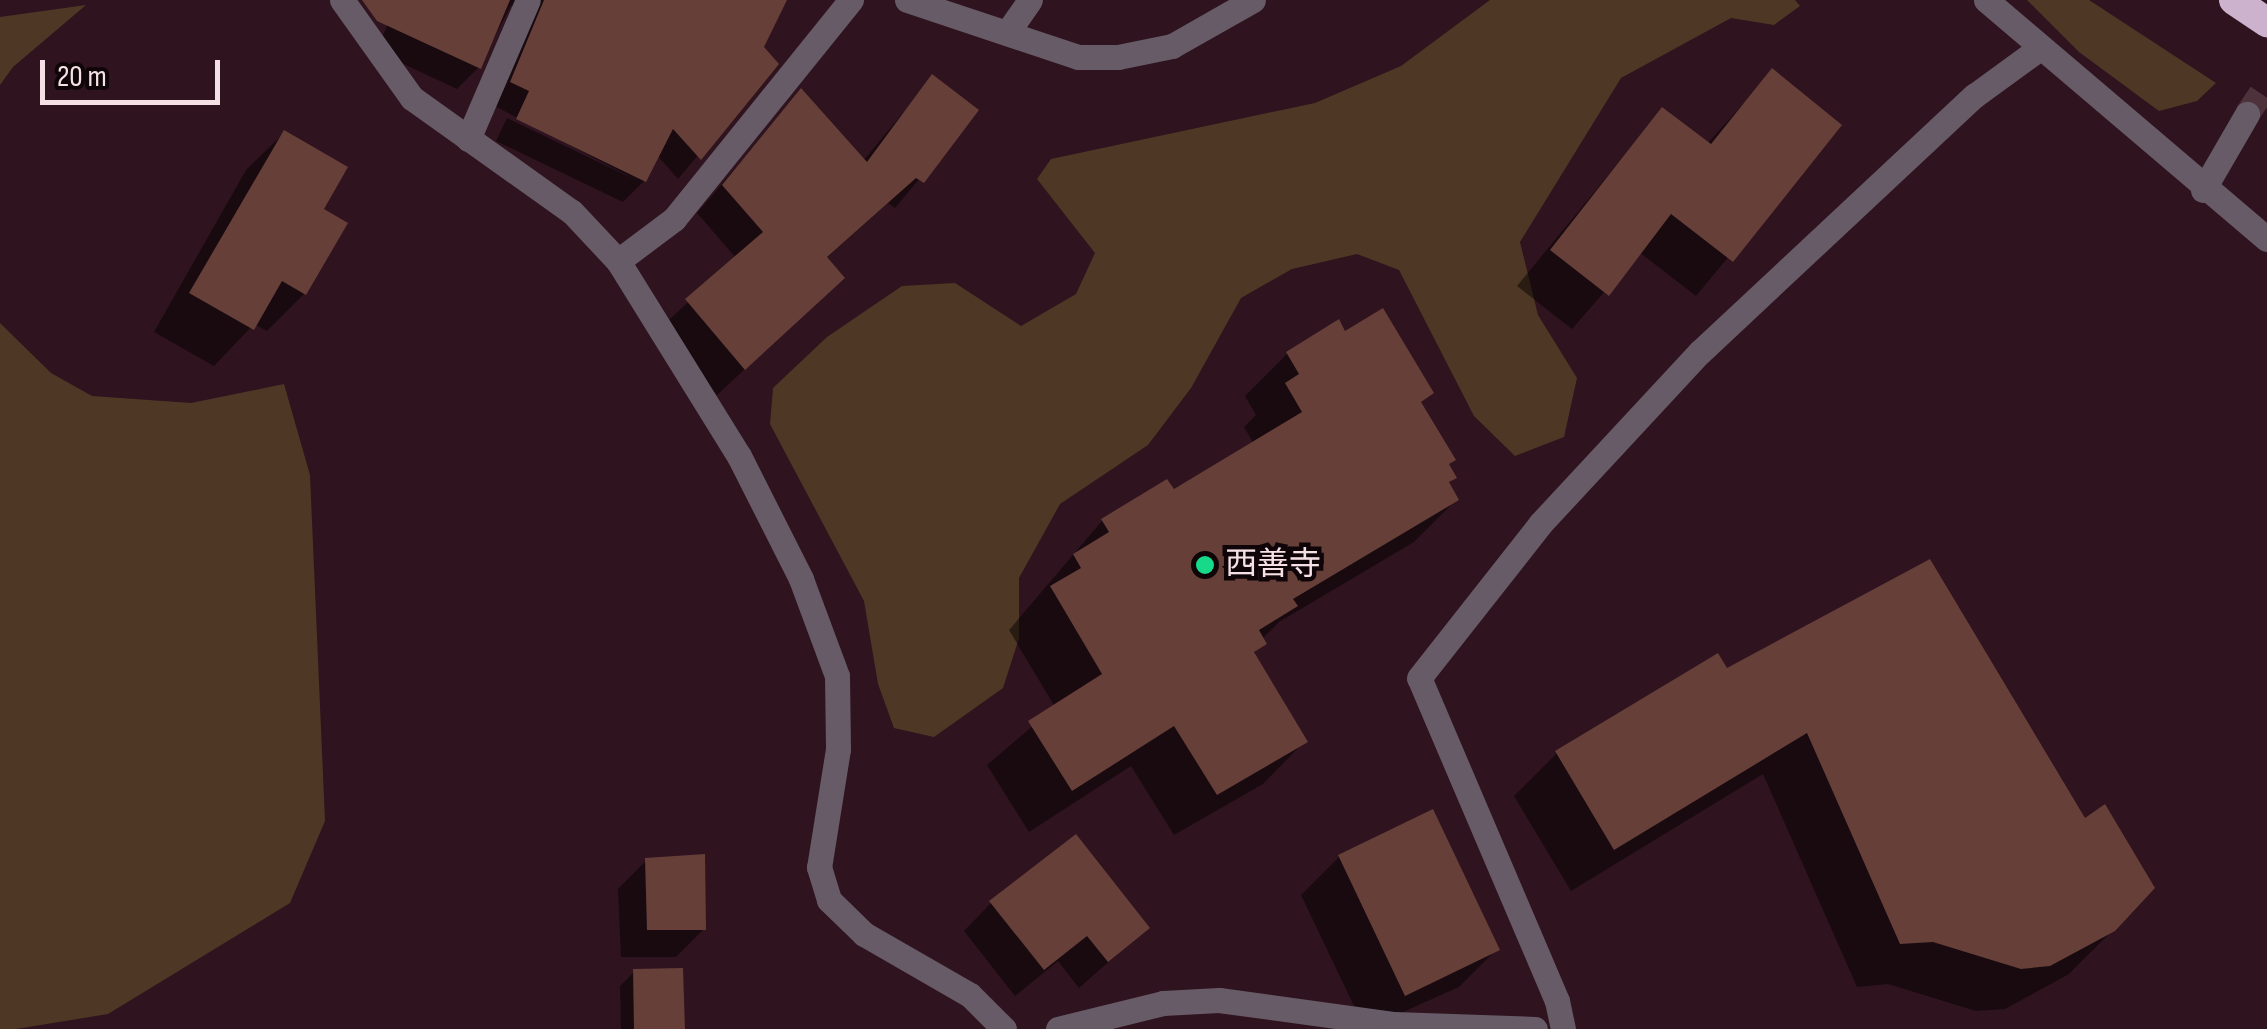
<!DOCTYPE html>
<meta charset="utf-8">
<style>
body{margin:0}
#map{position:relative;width:2267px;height:1029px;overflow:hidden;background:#2f131e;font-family:"Sofia Sans Condensed","Noto Sans JP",sans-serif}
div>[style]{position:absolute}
.green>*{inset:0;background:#4e3825}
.shadow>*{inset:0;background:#0007}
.building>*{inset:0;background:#663f39}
.street-tunnel>*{height:25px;margin-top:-12.5px;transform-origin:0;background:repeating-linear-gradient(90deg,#4d323c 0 25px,transparent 0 37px)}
.street>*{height:25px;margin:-12.5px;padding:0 12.5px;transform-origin:12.5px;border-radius:12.5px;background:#665b66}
.highway>*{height:30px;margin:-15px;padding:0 15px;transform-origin:15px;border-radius:15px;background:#cdb2cd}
.dots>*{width:28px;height:28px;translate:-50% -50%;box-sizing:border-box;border:5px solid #0f0508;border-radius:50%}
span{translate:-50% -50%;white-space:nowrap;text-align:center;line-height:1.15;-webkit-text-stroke:9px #0f0508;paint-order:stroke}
.poi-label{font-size:32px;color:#f4e0e5}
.left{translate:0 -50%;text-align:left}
.scale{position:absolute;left:40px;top:60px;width:180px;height:45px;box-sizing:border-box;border:5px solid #f4e0e5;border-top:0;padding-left:12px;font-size:30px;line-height:35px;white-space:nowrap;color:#f4e0e5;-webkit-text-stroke:8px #0f0508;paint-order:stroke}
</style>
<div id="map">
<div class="green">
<i style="clip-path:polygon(1490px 0,1795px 0,1800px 6px,1774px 25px,1731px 18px,1621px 78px,1520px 242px,1538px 315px,1577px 378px,1564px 437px,1515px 456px,1474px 416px,1399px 270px,1357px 254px,1292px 269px,1241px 298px,1191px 388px,1148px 445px,1060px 504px,1019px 578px,1019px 638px,1003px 688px,934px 737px,894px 728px,878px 684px,864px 601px,770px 424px,773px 388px,827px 337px,902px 286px,955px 283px,1021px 326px,1076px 294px,1095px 253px,1037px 179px,1051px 159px,1315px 103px,1401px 66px)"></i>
<i style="clip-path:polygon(2027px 0,2089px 0,2216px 83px,2197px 101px,2159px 111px,2079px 52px)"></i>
<i style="clip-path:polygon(86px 5px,13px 67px,0 85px,0 17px)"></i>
<i style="clip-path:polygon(0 323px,51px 373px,92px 396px,191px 403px,284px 384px,310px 475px,325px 821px,290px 903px,108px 1014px,16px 1029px,0 1029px)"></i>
</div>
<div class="shadow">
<i style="clip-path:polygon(384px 0,756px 0,761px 48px,775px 64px,678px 179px,657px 155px,644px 181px,623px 202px,496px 141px,507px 118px,640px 182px,491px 104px,524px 22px,511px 5px,479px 67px,457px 89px,376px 51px,395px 8px)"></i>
<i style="clip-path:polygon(1772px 72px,1838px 125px,1696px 296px,1639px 252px,1572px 329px,1517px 286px,1662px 110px,1707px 144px)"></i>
<i style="clip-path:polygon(932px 78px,976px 111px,895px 208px,888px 203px,825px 259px,815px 304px,717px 395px,660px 328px,736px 258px,697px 213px,801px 92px,863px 161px)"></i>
<i style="clip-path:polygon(284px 133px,320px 210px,304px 294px,267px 331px,254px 324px,214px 366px,154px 332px,246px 170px)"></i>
<i style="clip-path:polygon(1338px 323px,1344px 335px,1431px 392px,1420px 404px,1454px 477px,1447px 484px,1456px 500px,1414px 542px,1279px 622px,1262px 639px,1253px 655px,1305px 741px,1263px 784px,1174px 835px,1131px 766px,1029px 832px,987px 765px,1055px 707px,1009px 630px,1102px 521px,1167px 483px,1173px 492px,1254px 444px,1244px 427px,1256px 415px,1245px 396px,1287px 354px)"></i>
<i style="clip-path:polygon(1726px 672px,2084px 822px,2113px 930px,2069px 974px,2005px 1009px,1976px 1011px,1888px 984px,1857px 987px,1763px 774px,1571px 891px,1514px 796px,1557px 753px)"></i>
<i style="clip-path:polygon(1339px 857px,1497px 949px,1459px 987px,1365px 1029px,1301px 895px)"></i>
<i style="clip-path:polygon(646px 861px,704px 929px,676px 957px,621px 957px,618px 889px)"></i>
<i style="clip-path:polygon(991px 903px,1147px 928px,1079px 988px,1058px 961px,1015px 996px,964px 931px)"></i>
<i style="clip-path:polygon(634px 972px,682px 1029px,621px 1029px,620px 986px)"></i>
</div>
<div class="building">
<i style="clip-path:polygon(362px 0,510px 0,481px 69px,377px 21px)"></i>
<i style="clip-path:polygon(544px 0,787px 0,764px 47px,779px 64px,701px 160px,673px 129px,646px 182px,516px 119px,529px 91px,510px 82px)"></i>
<i style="clip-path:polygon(1772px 68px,1842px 125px,1733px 262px,1671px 214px,1609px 296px,1550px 250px,1662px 107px,1711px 144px)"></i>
<i style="clip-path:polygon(932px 74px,979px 110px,924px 183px,916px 178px,827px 257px,845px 278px,745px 370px,685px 299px,763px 232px,722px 185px,801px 88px,867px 162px)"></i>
<i style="clip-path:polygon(284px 130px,348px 167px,324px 209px,348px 223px,306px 295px,282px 281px,254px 330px,189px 293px)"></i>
<i style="clip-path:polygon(1383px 308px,1434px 393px,1421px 402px,1456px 460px,1449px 464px,1457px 478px,1449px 482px,1459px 500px,1293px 599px,1298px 606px,1259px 630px,1267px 644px,1254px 652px,1308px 742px,1217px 795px,1174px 726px,1072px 791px,1028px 721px,1102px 674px,1050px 586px,1081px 568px,1073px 554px,1109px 532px,1101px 519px,1167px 479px,1174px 489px,1302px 412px,1285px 383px,1299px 374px,1286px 352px,1339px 319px,1345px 331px)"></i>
<i style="clip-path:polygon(1930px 559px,2085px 818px,2105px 804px,2155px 888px,2115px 931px,2050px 966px,2021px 969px,1933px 942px,1900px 944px,1807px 733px,1614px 850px,1555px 751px,1718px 653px,1727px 668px)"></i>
<i style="clip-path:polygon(1433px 809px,1500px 950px,1405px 996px,1338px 855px)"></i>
<i style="clip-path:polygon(1076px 834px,1150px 928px,1108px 962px,1087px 936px,1044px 970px,989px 901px)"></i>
<i style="clip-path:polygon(705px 854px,706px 930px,647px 930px,645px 858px)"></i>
<i style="clip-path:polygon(683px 968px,685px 1029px,634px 1029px,633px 969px)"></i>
</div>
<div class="street-tunnel">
<i style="left:2247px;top:114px;width:36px;rotate:-56deg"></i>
</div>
<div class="street">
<i style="left:342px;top:0;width:120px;rotate:54.5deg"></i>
<i style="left:412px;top:98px;width:196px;rotate:35.5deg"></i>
<i style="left:572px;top:212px;width:67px;rotate:46.8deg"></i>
<i style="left:618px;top:261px;width:229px;rotate:58.2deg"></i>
<i style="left:739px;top:456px;width:138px;rotate:63.2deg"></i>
<i style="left:801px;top:579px;width:103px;rotate:69.6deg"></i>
<i style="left:837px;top:676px;width:73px;rotate:89.2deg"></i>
<i style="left:838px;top:749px;width:120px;rotate:99.1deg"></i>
<i style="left:819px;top:867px;width:34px;rotate:73deg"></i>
<i style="left:829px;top:900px;width:49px;rotate:44.2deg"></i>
<i style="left:864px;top:934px;width:122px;rotate:29.9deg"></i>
<i style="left:970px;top:995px;width:48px;rotate:45deg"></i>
<i style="left:907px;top:0;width:180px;rotate:18.4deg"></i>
<i style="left:1078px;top:57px;width:40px"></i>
<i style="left:1118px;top:57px;width:55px;rotate:-11.5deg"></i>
<i style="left:1172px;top:46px;width:93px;rotate:-29.6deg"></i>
<i style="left:1986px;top:0;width:369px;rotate:40.4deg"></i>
<i style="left:1007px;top:33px;width:40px;rotate:-55.1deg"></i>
<i style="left:468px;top:139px;width:151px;rotate:-66.7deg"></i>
<i style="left:2203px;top:190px;width:88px;rotate:-59.9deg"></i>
<i style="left:618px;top:261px;width:70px;rotate:-36.9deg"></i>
<i style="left:674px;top:219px;width:282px;rotate:-51.1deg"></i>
<i style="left:1058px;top:1029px;width:108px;rotate:-13.9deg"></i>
<i style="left:1163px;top:1003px;width:56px;rotate:-3.1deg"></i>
<i style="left:1219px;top:1000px;width:177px;rotate:7.8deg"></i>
<i style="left:1394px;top:1024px;width:141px;rotate:2deg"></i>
<i style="left:1563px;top:1029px;width:29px;rotate:-102deg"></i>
<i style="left:1557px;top:1001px;width:351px;rotate:-113.1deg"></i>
<i style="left:1419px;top:678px;width:196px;rotate:-51.8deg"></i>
<i style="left:1540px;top:524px;width:235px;rotate:-47.1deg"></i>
<i style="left:1700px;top:352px;width:375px;rotate:-43.1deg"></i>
<i style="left:1974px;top:96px;width:78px;rotate:-36.1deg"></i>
</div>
<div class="highway">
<i style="left:2234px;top:0;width:40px;rotate:34deg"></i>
</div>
<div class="dots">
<i style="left:1205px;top:565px;background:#16d989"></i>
</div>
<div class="poi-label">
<span class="left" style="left:1225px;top:565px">西善寺</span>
</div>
<div class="scale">20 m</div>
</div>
